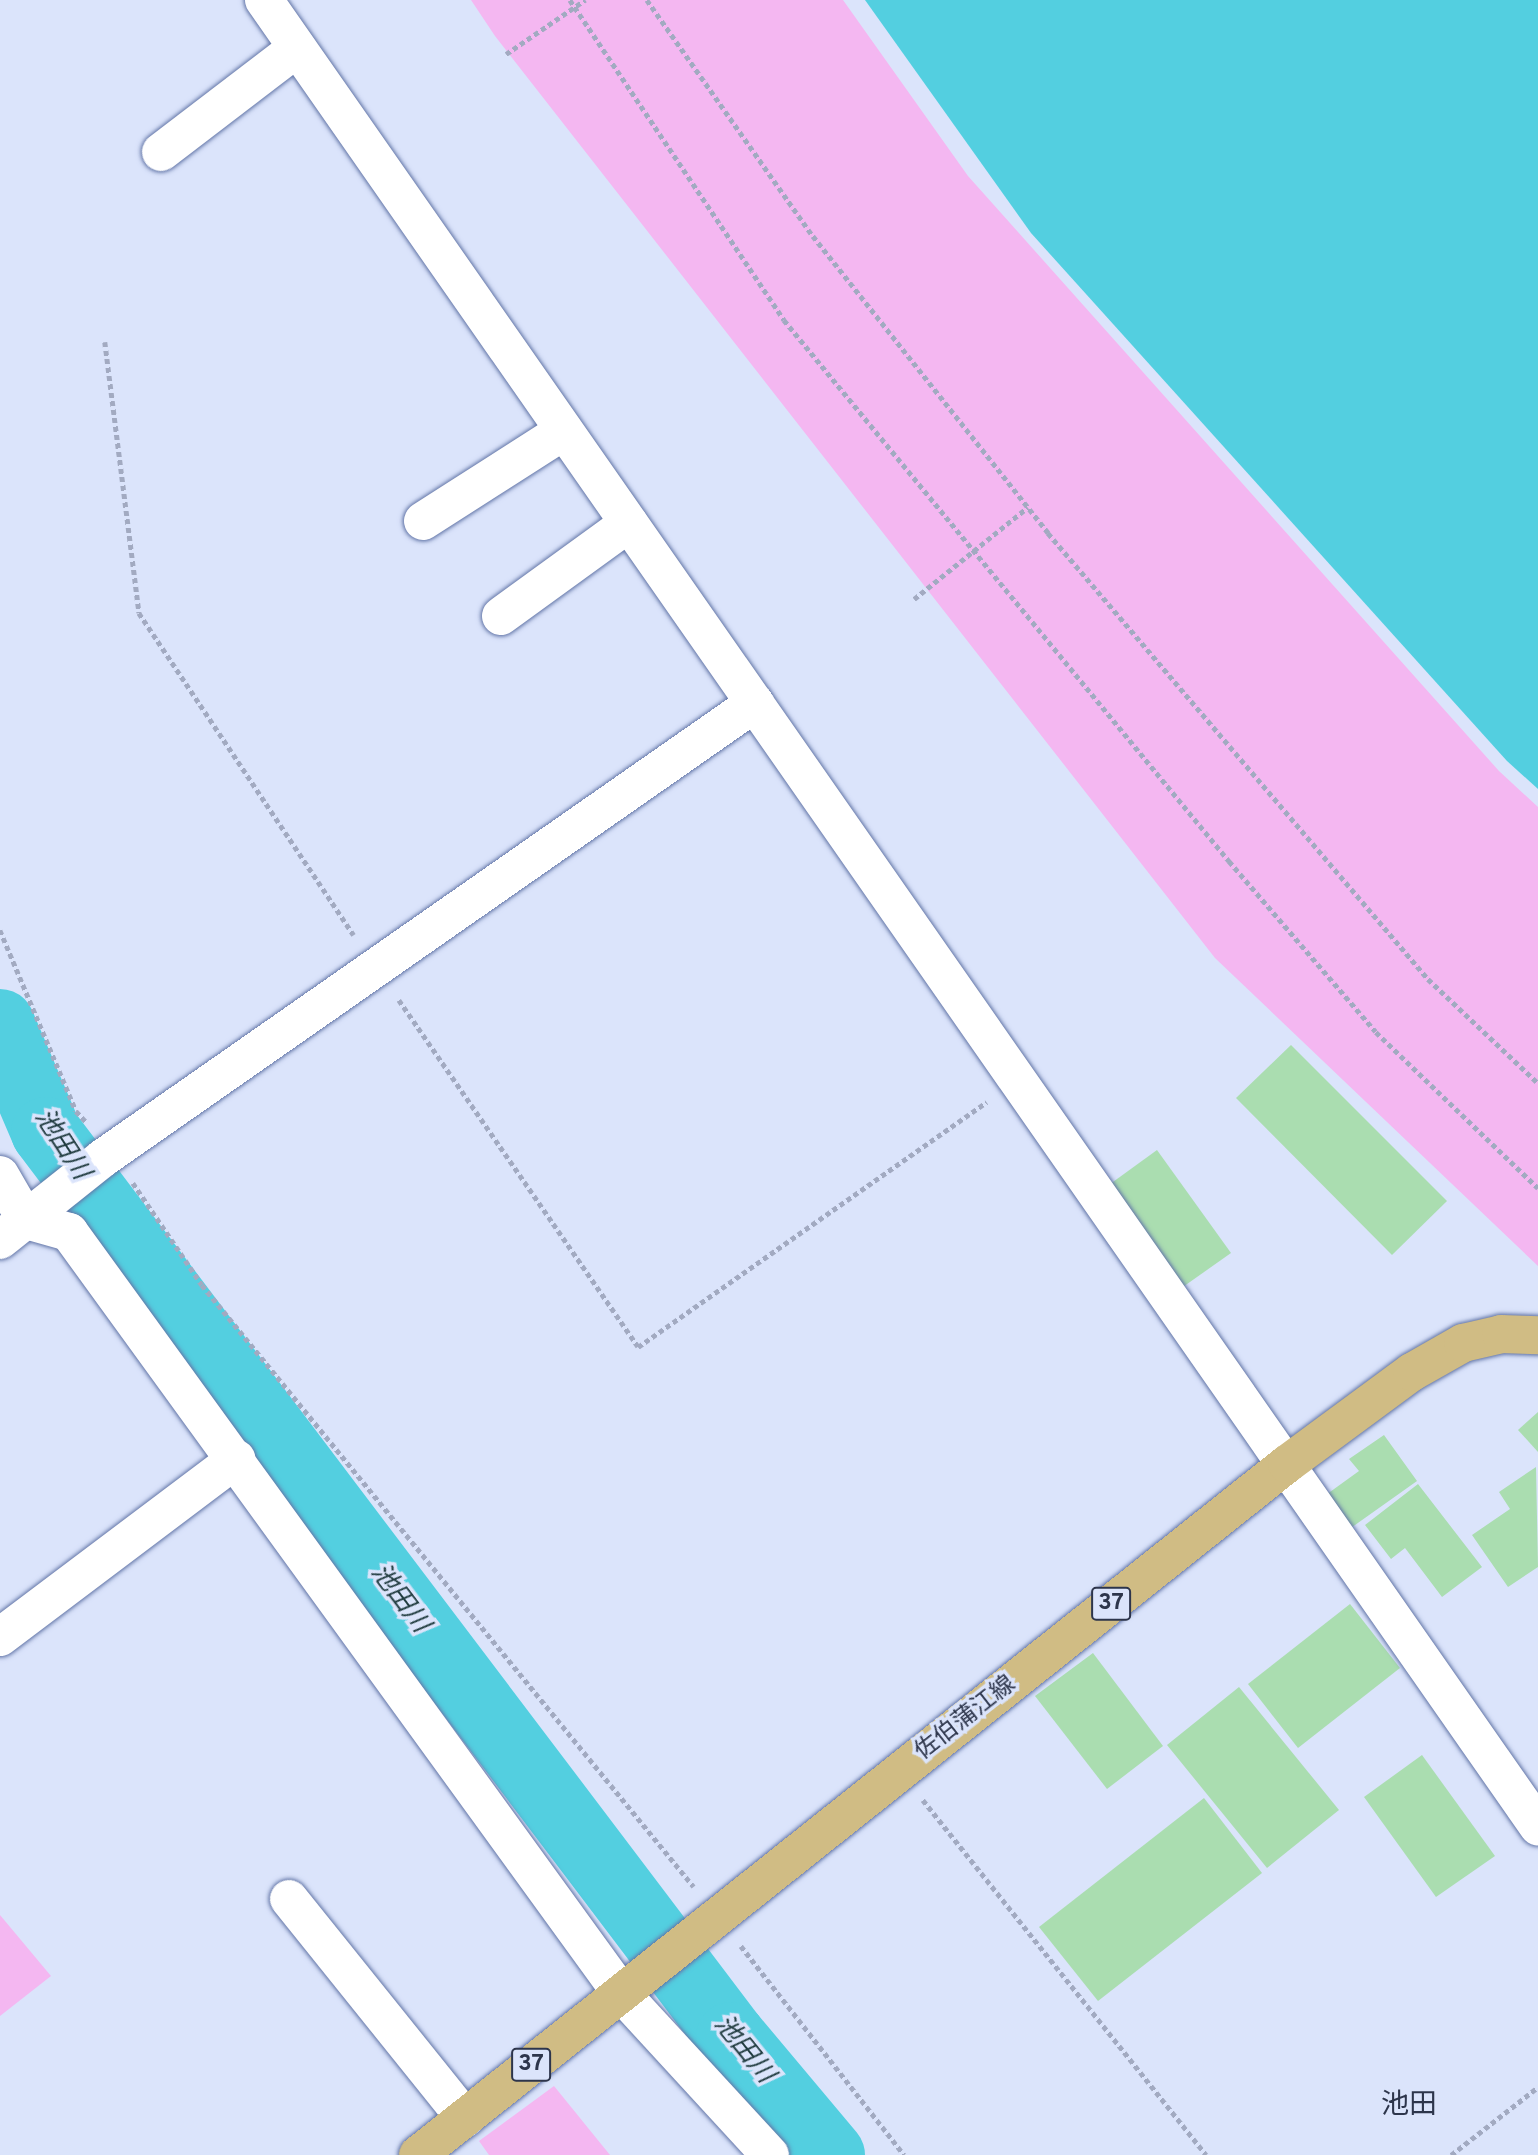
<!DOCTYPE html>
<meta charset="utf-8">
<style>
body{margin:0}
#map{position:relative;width:1538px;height:2155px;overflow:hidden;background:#dbe4fb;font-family:Overpass,"Noto Sans JP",sans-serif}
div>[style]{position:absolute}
.green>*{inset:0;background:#f4b7f1}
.water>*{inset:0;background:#53cfe0}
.river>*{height:70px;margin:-35px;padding:0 35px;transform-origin:35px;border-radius:35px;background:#53cfe0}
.building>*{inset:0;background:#aaddb0}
.path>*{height:4.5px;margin-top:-2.25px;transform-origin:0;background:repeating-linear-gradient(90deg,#a2aac1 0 5px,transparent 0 8.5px)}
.roads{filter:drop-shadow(0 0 2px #6275a7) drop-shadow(0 0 2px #6275a7)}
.minor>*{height:38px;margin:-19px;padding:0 19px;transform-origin:19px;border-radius:19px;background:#fff}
.major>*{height:38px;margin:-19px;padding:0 19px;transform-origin:19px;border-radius:19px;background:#d0bc84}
span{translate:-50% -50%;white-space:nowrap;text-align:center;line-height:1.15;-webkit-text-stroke:7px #dbe4fb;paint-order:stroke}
.shield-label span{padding:2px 5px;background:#dbe4fb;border:2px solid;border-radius:5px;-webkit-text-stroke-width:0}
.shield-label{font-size:23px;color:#2d354b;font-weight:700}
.street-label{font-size:24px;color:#2d354b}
.water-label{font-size:26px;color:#223d41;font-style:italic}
.quarter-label{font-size:28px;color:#2d354b}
</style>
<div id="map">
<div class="green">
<i style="clip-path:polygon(471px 0,843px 0,968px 176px,1499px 771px,1538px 807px,1538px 1266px,1215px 958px,495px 36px)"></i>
<i style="clip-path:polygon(0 1915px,51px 1976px,0 2016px)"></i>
<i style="clip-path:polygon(554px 2086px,610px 2155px,489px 2155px,479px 2141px)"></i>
</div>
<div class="water">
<i style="clip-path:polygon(865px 0,1538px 0,1538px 789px,1507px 761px,1031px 233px)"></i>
</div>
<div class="river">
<i style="left:0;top:1024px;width:117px;rotate:66.9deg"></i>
<i style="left:46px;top:1132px;width:1135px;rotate:52.88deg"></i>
<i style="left:731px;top:2037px;width:154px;rotate:50deg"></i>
</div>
<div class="building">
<i style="clip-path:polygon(1291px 1045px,1447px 1201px,1392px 1255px,1236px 1098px)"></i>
<i style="clip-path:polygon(1157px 1150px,1231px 1253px,1180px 1289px,1106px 1187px)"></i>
<i style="clip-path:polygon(1538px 1412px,1538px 1452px,1518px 1430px)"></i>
<i style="clip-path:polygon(1384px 1435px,1417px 1481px,1348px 1530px,1323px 1497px,1359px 1471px,1349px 1459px)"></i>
<i style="clip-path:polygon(1536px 1467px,1538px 1567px,1508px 1587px,1472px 1535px,1510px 1509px,1499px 1492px)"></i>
<i style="clip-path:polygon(1418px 1484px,1482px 1567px,1442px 1597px,1405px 1548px,1391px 1559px,1365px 1525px)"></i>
<i style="clip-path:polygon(1350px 1604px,1400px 1668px,1298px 1748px,1248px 1684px)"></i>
<i style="clip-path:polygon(1093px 1653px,1163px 1746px,1107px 1789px,1035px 1696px)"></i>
<i style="clip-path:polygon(1239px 1687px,1339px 1810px,1267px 1868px,1167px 1745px)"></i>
<i style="clip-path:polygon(1422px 1755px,1495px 1856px,1436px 1897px,1364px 1797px)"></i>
<i style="clip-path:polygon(1204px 1798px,1262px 1873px,1098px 2001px,1039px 1927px)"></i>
</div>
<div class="path">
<i style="left:570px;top:0;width:385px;rotate:56.2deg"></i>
<i style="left:784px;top:320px;width:701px;rotate:50.56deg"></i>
<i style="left:1229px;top:861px;width:225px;rotate:49.3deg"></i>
<i style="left:1376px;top:1032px;width:225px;rotate:43.9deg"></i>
<i style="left:647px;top:0;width:289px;rotate:54.9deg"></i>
<i style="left:813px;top:236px;width:379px;rotate:51.6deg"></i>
<i style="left:1048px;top:533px;width:586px;rotate:49.57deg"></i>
<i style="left:1428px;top:979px;width:151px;rotate:43.4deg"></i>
<i style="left:506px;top:54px;width:96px;rotate:-34.4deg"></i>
<i style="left:105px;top:342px;width:273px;rotate:82.8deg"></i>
<i style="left:139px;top:613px;width:387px;rotate:56.3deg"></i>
<i style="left:914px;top:599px;width:146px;rotate:-38.9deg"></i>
<i style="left:0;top:930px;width:196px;rotate:67.2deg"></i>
<i style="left:76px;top:1111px;width:16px;rotate:47deg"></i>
<i style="left:399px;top:1000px;width:421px;rotate:55.4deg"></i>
<i style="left:638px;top:1347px;width:426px;rotate:-35.1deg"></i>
<i style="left:133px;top:1183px;width:123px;rotate:55.9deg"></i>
<i style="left:202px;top:1285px;width:777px;rotate:50.74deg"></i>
<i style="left:923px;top:1800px;width:454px;rotate:51.4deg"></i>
<i style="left:741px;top:1946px;width:265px;rotate:52deg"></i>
<i style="left:1451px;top:2155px;width:110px;rotate:-38deg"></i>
</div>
<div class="roads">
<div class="minor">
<i style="left:264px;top:0;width:2227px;rotate:55.1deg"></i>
<i style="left:161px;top:152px;width:171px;rotate:-37.4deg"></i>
<i style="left:423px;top:521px;width:167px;rotate:-32.6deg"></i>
<i style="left:501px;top:616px;width:158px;rotate:-36deg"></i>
<i style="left:0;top:1175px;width:52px;rotate:60deg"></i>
<i style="left:26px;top:1220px;width:45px;rotate:15.6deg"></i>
<i style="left:69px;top:1232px;width:940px;rotate:54.04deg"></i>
<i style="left:621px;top:1993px;width:220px;rotate:47.4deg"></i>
<i style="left:0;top:1240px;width:132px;rotate:-38.5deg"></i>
<i style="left:103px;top:1158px;width:795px;rotate:-34.91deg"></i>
<i style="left:0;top:1637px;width:296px;rotate:-37deg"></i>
<i style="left:289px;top:1899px;width:281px;rotate:51.2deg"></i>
</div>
<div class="major">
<i style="left:418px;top:2155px;width:1110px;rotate:-38.49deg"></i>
<i style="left:1287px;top:1464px;width:155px;rotate:-36.4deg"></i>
<i style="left:1412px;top:1372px;width:59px;rotate:-29.6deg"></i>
<i style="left:1463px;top:1343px;width:39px;rotate:-13deg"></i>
<i style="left:1501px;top:1334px;width:37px;rotate:2deg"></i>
</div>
</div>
<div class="shield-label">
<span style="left:1111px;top:1604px">37</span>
<span style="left:531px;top:2065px">37</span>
</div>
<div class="street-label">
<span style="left:966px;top:1719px;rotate:-38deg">佐伯蒲江線</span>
</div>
<div class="water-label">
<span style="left:61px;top:1145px;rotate:57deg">池田川</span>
<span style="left:399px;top:1599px;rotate:53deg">池田川</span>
<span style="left:743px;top:2050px;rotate:51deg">池田川</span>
</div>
<div class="quarter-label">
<span style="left:1409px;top:2106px">池田</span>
</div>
</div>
